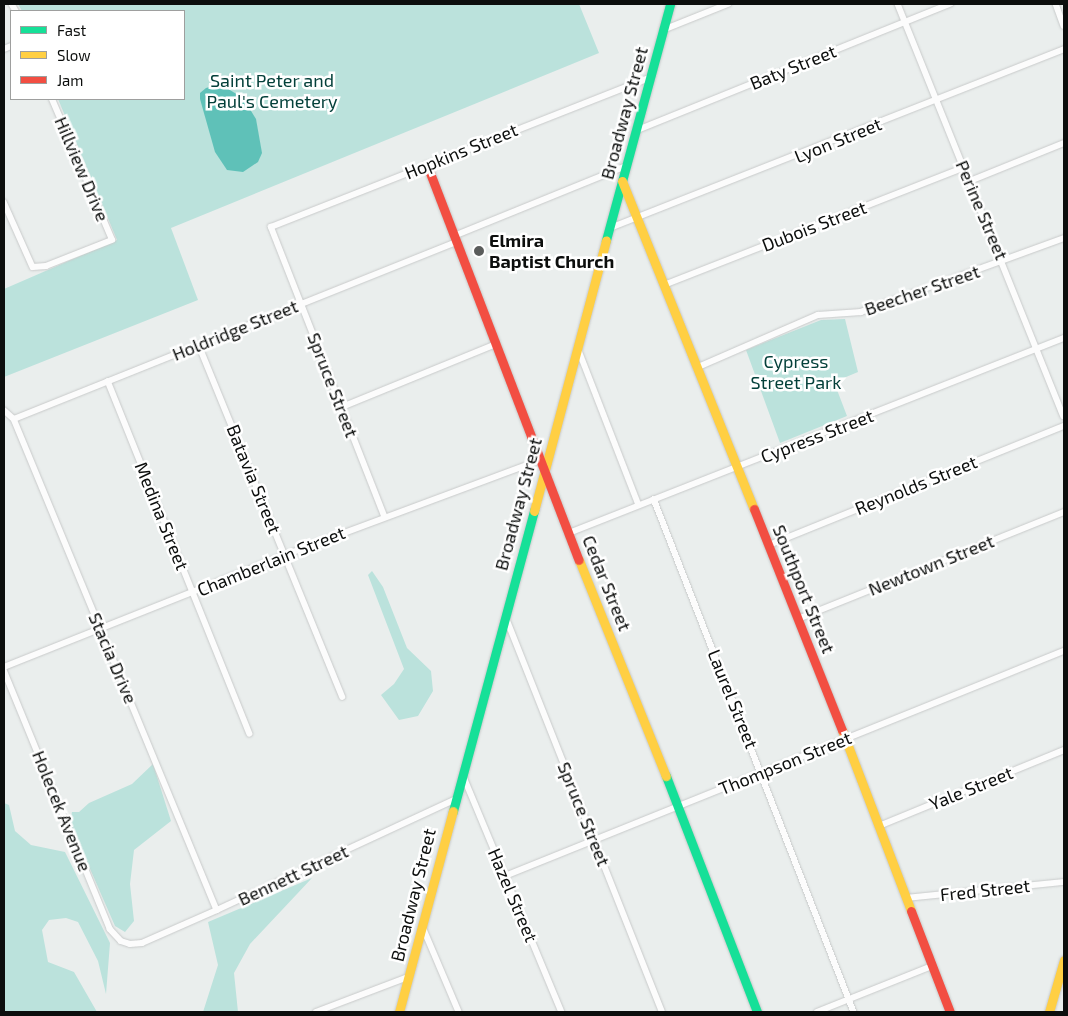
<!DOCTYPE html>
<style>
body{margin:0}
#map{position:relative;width:1068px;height:1016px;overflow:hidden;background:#eaeeed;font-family:"Exo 2",sans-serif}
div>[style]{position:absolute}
.green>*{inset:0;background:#bbe2dc}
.water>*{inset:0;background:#5fc1b8}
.roads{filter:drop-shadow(0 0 1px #c8caca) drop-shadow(0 0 1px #c8caca)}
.street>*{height:5.5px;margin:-2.75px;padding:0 2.75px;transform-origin:2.75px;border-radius:2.75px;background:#fcfcfc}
.fast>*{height:9px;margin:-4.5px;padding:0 4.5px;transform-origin:4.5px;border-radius:4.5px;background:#16e098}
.slow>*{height:9px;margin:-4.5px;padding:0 4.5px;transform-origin:4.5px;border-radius:4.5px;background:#ffcf43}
.jam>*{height:9px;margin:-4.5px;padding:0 4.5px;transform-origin:4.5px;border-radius:4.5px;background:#f24e42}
.dots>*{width:14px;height:14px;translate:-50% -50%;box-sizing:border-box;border:2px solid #fff;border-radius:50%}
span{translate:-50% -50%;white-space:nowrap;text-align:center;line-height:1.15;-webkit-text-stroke:5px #fff;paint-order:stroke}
.street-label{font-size:18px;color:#0c0e0d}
.park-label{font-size:18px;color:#04403a}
.poi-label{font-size:18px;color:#0c0e0d;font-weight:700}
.left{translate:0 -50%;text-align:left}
.frame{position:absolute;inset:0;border:5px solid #0c0e0d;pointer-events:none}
.legend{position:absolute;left:10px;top:10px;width:175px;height:90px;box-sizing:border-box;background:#fff;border:1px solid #9e9f9e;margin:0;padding:6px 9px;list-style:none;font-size:15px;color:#0c0e0d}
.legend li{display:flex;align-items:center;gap:10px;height:25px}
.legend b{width:25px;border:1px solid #9e9f9e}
</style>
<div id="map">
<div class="green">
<i style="clip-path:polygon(18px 4px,579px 4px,599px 53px,171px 228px,198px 300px,4px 377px,4px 289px,117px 240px,58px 99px,184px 99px,184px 11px,22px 11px)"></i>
<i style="clip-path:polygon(845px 319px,858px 372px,834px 382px,847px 416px,780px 443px,746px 350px,821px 320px)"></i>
<i style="clip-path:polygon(372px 571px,383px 587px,407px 648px,431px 671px,433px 691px,418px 716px,399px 720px,381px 695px,394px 684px,404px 669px,368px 575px)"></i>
<i style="clip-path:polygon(153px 764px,171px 821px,134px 850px,130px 884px,134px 921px,125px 932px,115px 926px,70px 823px,72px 812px,79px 812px,89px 803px,132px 784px)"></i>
<i style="clip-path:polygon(4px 803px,9px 805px,15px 831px,31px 845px,65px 852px,110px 943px,106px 994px,98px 961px,78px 922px,66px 918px,49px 920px,42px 930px,48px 962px,74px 972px,97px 1012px,4px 1012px)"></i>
<i style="clip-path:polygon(312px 878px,250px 944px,234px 973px,238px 1012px,203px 1012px,218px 965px,208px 922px)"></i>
</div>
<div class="water">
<i style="clip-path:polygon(220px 84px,243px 98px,256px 119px,262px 153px,258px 162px,243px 172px,227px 170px,215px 152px,200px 99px,200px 93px,206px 88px)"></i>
</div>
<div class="roads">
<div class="street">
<i style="left:12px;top:4px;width:8px;rotate:60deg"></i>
<i style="left:898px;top:4px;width:444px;rotate:68.1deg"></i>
<i style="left:1056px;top:4px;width:23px;rotate:70deg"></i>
<i style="left:663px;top:30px;width:70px;rotate:-21.8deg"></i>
<i style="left:4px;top:49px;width:8px;rotate:-23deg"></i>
<i style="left:635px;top:131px;width:340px;rotate:-22deg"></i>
<i style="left:970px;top:181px;width:101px;rotate:-22deg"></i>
<i style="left:4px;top:202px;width:71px;rotate:66deg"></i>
<i style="left:33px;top:267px;width:13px;rotate:-4deg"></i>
<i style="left:46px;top:266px;width:71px;rotate:-21.5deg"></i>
<i style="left:112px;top:240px;width:153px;rotate:-113.1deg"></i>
<i style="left:610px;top:228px;width:488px;rotate:-21.5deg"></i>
<i style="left:454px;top:236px;width:186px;rotate:-22.1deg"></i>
<i style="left:664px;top:285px;width:321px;rotate:-21.4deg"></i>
<i style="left:199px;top:345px;width:380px;rotate:67.8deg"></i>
<i style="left:578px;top:348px;width:168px;rotate:68.8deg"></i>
<i style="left:696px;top:368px;width:133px;rotate:-23.5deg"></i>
<i style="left:818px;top:315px;width:43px;rotate:-4deg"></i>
<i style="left:861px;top:312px;width:216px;rotate:-20deg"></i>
<i style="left:108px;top:381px;width:380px;rotate:68.1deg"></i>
<i style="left:342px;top:407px;width:166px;rotate:-22.2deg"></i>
<i style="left:4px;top:410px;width:13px;rotate:42deg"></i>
<i style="left:14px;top:419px;width:531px;rotate:67.54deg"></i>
<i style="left:14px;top:419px;width:476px;rotate:-21.8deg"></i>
<i style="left:654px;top:499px;width:551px;rotate:68.7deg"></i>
<i style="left:384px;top:516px;width:310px;rotate:-111.4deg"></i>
<i style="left:271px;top:227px;width:409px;rotate:-21.5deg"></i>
<i style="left:569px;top:533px;width:532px;rotate:-21.5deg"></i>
<i style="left:769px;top:545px;width:318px;rotate:-22deg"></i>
<i style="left:506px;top:617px;width:425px;rotate:68.4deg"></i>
<i style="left:798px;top:619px;width:287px;rotate:-21.9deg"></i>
<i style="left:4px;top:667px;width:302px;rotate:-21.7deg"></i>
<i style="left:285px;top:555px;width:272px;rotate:-20.4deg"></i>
<i style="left:4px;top:670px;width:280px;rotate:67.7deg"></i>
<i style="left:110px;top:929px;width:16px;rotate:47deg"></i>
<i style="left:121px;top:941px;width:9px;rotate:18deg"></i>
<i style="left:130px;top:944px;width:12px;rotate:-5deg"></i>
<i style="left:142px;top:943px;width:82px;rotate:-23.7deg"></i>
<i style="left:217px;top:910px;width:261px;rotate:-24.9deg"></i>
<i style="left:464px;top:777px;width:255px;rotate:67.4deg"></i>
<i style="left:879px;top:826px;width:200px;rotate:-22.3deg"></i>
<i style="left:505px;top:876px;width:603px;rotate:-21.93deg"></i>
<i style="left:906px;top:898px;width:159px;rotate:-5.8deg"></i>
<i style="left:423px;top:927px;width:92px;rotate:67deg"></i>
<i style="left:316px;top:1012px;width:98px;rotate:-20.8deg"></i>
<i style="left:817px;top:1012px;width:124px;rotate:-21.8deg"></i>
</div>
<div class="fast">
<i style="left:606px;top:240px;width:245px;rotate:-74.8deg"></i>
<i style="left:666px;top:776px;width:253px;rotate:68.9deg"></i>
<i style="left:453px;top:811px;width:311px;rotate:-74.9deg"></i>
</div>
<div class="slow">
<i style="left:622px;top:181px;width:354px;rotate:68.1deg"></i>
<i style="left:534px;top:511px;width:280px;rotate:-75.1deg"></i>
<i style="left:579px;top:560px;width:233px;rotate:68.1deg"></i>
<i style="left:842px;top:730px;width:194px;rotate:69.1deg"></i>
<i style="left:399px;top:1012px;width:208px;rotate:-75deg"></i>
<i style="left:1049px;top:1012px;width:54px;rotate:-73.9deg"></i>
</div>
<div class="jam">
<i style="left:427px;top:165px;width:423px;rotate:69deg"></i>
<i style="left:754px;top:509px;width:238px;rotate:68.3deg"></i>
<i style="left:911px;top:911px;width:108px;rotate:68.9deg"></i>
</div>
</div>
<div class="dots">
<i style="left:479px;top:251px;background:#5a5c5b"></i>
</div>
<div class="street-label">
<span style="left:793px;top:67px;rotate:-22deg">Baty Street</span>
<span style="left:624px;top:113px;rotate:-75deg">Broadway Street</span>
<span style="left:838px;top:140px;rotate:-22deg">Lyon Street</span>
<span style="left:461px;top:151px;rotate:-22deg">Hopkins Street</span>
<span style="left:82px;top:169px;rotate:67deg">Hillview Drive</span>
<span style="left:982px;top:210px;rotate:67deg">Perine Street</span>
<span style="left:814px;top:226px;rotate:-21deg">Dubois Street</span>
<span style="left:922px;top:290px;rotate:-19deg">Beecher Street</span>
<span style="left:235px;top:330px;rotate:-22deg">Holdridge Street</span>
<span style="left:333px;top:385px;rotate:69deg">Spruce Street</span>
<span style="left:817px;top:436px;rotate:-21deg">Cypress Street</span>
<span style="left:254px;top:479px;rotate:68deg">Batavia Street</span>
<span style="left:916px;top:485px;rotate:-22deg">Reynolds Street</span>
<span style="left:518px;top:504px;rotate:-75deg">Broadway Street</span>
<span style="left:162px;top:516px;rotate:68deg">Medina Street</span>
<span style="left:271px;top:561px;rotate:-22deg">Chamberlain Street</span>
<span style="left:931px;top:565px;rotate:-22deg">Newtown Street</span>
<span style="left:607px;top:583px;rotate:68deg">Cedar Street</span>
<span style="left:804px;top:589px;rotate:68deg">Southport Street</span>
<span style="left:113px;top:658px;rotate:67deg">Stacia Drive</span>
<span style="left:733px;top:699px;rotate:68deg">Laurel Street</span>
<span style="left:785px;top:763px;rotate:-22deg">Thompson Street</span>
<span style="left:971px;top:788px;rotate:-22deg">Yale Street</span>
<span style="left:62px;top:811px;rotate:68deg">Holecek Avenue</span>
<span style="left:584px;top:814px;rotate:68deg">Spruce Street</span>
<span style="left:293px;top:875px;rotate:-25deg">Bennett Street</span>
<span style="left:985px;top:890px;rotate:-6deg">Fred Street</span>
<span style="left:413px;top:895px;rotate:-76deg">Broadway Street</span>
<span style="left:513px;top:895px;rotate:67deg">Hazel Street</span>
</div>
<div class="park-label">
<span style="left:272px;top:91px">Saint Peter and<br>Paul's Cemetery</span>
<span style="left:796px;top:372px">Cypress<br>Street Park</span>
</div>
<div class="poi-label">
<span class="left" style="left:489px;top:251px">Elmira<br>Baptist Church</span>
</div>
<div class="frame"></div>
<ul class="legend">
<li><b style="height:6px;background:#16e098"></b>Fast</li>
<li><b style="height:6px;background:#ffcf43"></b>Slow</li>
<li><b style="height:6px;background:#f24e42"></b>Jam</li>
</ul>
</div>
